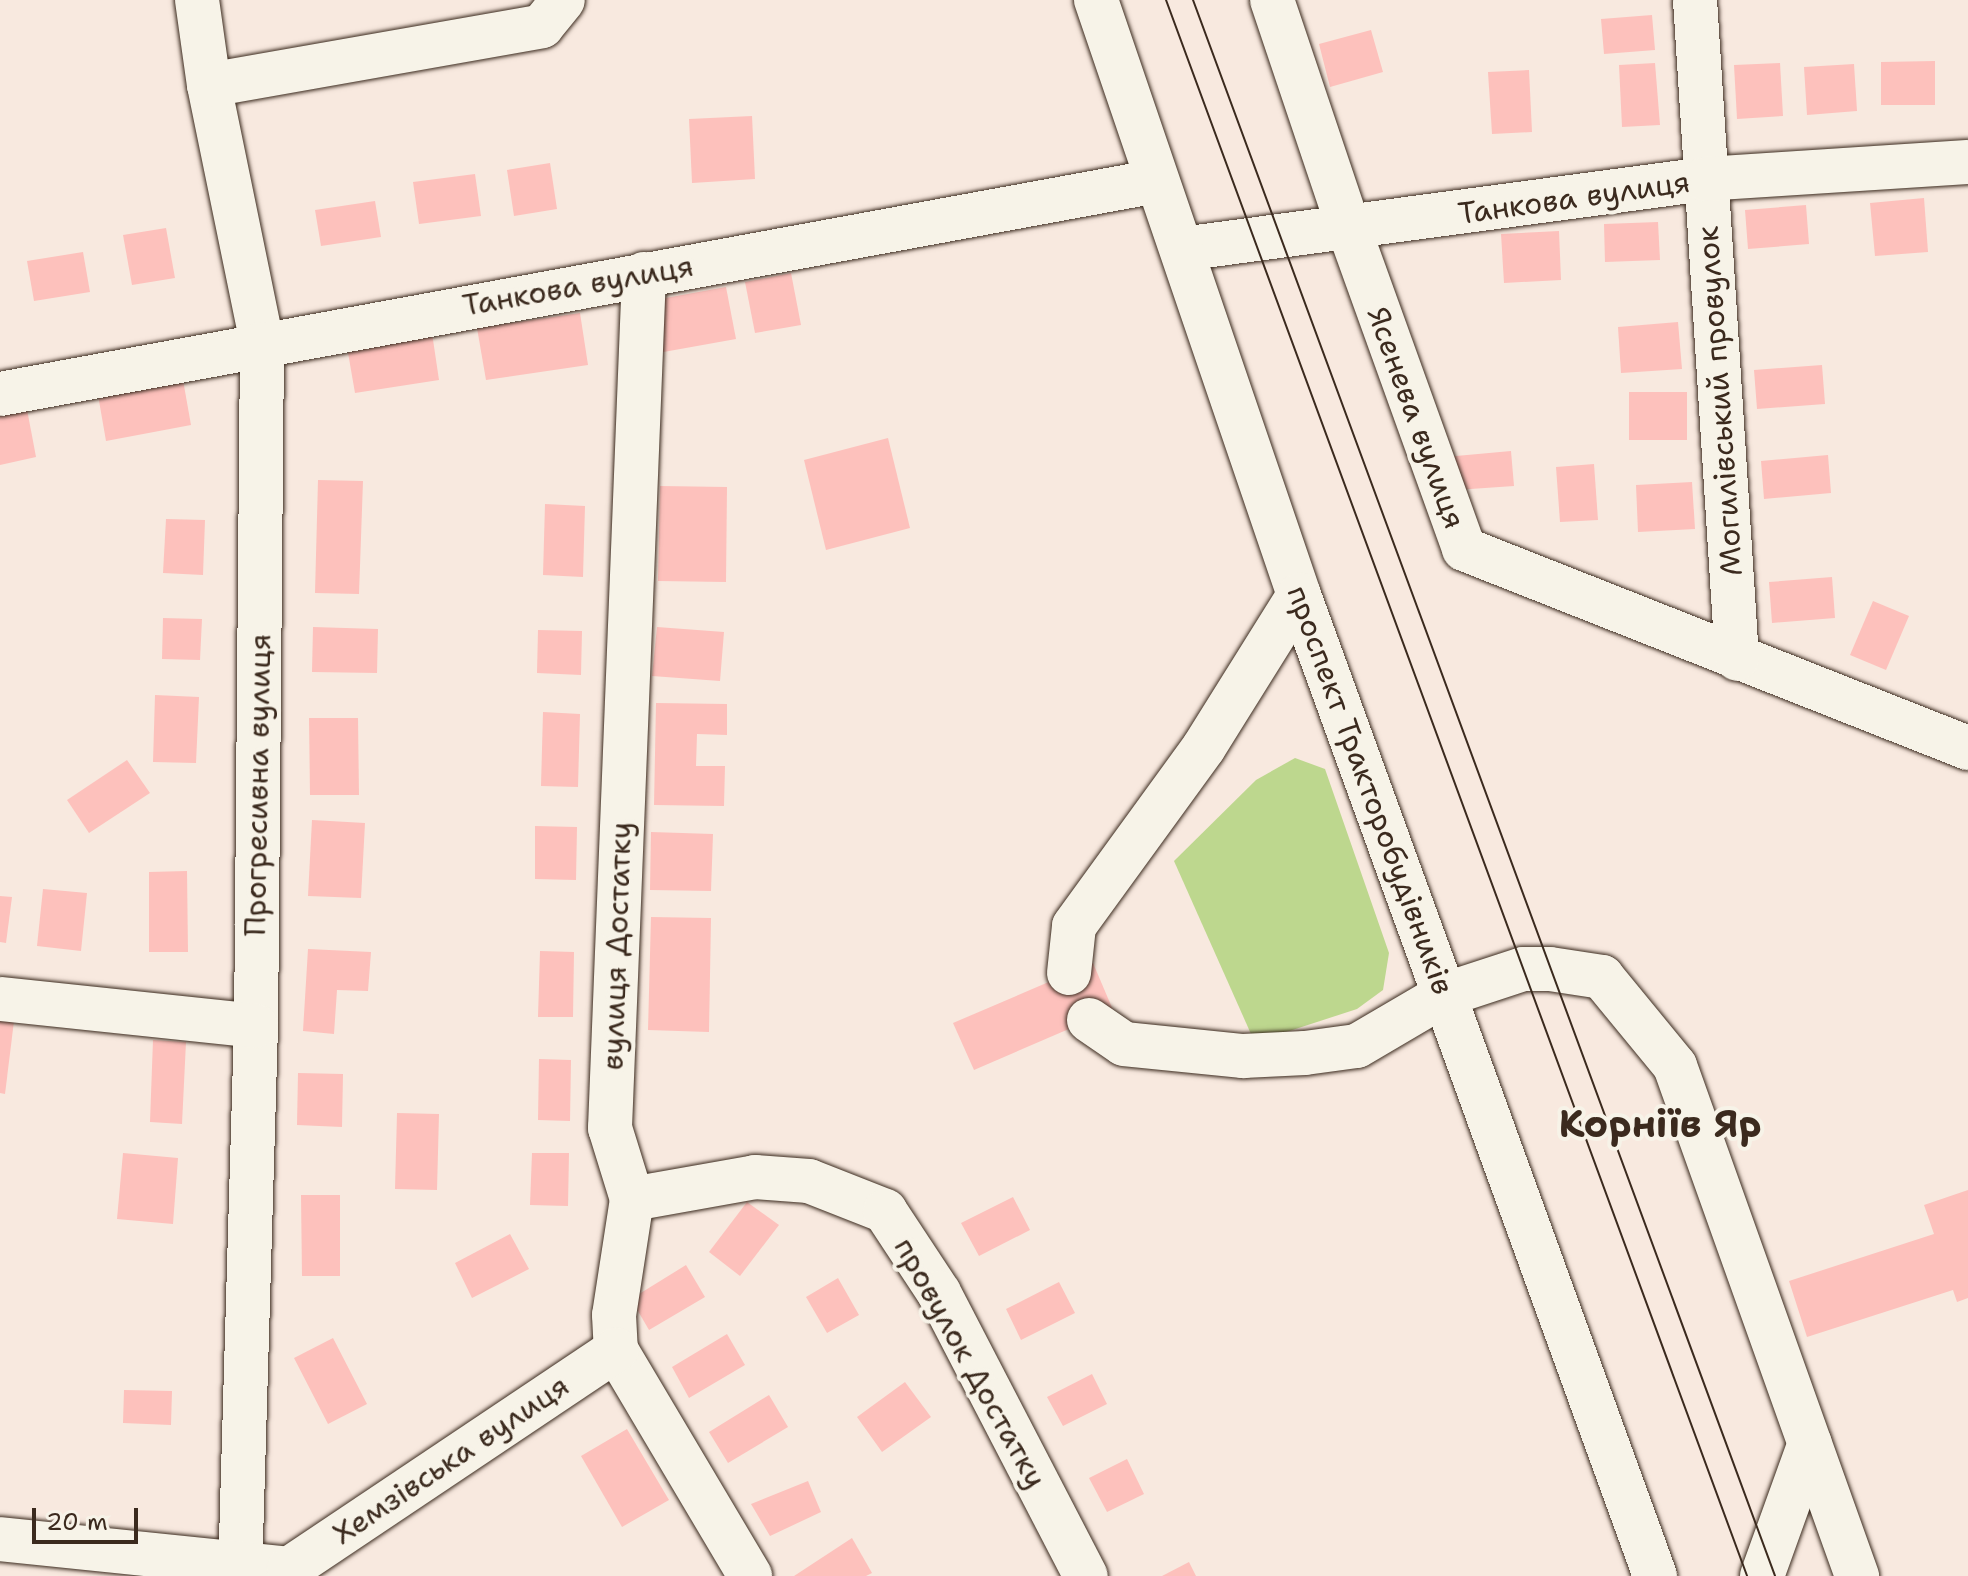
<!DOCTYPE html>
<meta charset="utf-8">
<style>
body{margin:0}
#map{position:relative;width:1968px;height:1576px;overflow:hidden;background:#f8e9df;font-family:"Shantell Sans",sans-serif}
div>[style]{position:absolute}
.green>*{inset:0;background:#bdd78e}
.building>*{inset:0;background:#fdc1bc}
.roads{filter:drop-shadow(0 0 2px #3b2a1e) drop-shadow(0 0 2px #3b2a1e)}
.minor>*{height:44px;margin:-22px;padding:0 22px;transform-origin:22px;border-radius:22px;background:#f7f3e8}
.major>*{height:44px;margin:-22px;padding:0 22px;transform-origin:22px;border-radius:22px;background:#f7f3e8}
.tram>*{height:2px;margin:-1px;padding:0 1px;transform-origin:1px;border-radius:1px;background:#3b2a1e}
span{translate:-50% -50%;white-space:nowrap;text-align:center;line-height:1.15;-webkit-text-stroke:8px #f7f3e8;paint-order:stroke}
.street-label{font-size:30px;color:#3b2a1e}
.district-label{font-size:38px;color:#3b2a1e;font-weight:700}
.scale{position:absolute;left:32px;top:1508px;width:106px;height:36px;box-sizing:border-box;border:4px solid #3b2a1e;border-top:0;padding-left:10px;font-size:24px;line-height:28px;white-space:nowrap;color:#3b2a1e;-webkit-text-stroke:6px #f7f3e8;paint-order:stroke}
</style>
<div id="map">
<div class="green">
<i style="clip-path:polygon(1295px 758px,1325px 769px,1389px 953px,1383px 990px,1357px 1009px,1274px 1036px,1251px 1034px,1174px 861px,1256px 780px)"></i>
</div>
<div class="building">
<i style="clip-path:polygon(1652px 15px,1655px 50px,1604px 54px,1601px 19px)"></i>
<i style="clip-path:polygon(1371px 30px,1383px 72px,1330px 87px,1319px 44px)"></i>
<i style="clip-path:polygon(1935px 61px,1935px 105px,1881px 105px,1881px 62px)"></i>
<i style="clip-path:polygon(1655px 63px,1660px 125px,1622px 127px,1619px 65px)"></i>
<i style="clip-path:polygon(1780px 63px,1783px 116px,1737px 119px,1734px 65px)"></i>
<i style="clip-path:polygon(1854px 64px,1857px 111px,1807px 115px,1804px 67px)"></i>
<i style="clip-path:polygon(1529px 70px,1532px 132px,1492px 134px,1488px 72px)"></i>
<i style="clip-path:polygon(752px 116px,755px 179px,692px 183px,689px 119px)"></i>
<i style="clip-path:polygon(550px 163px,557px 209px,514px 216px,507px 170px)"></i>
<i style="clip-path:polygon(475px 174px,481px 216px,419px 224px,413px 182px)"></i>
<i style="clip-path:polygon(1924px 198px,1928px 252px,1875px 256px,1870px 203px)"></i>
<i style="clip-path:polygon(375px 201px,381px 237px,321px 246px,315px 210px)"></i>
<i style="clip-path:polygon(1806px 205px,1809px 244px,1748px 249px,1745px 210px)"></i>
<i style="clip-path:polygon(1658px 222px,1660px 260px,1605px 262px,1604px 224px)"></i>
<i style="clip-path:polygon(166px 228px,175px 278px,132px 285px,123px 235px)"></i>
<i style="clip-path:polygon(1559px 231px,1561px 280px,1504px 283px,1501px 234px)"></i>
<i style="clip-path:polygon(83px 252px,90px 292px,34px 301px,27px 261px)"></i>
<i style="clip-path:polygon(791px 273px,801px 325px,755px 333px,745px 282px)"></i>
<i style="clip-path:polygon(726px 287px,736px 339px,658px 353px,660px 299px)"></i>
<i style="clip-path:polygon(580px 313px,588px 365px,486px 380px,477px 328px)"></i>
<i style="clip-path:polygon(1678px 322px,1682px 369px,1621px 373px,1618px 327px)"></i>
<i style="clip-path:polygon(432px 333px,439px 380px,355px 393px,347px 347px)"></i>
<i style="clip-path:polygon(1822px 365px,1825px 404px,1757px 409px,1754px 370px)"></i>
<i style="clip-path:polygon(183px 380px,191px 425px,106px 441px,98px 395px)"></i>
<i style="clip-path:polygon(1629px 392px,1687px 392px,1687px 440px,1629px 440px)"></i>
<i style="clip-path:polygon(26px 404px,36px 457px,0 465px,0 410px)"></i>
<i style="clip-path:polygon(888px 438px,910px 528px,826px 550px,804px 460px)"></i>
<i style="clip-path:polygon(1511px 451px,1514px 486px,1456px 490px,1445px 457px)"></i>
<i style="clip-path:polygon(1828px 455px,1831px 493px,1764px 499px,1761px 461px)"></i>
<i style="clip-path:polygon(1594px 464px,1598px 520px,1560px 522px,1556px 467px)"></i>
<i style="clip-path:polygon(318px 480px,363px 481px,359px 594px,315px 593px)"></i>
<i style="clip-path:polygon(1692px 482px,1695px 529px,1638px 532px,1636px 485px)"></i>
<i style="clip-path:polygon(660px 486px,727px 487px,726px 582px,658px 581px)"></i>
<i style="clip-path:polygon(545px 504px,585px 506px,583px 577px,543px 575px)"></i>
<i style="clip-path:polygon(166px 519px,205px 520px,203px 575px,163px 573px)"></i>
<i style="clip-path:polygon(1832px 577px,1835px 618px,1772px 623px,1769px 582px)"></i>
<i style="clip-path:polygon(1873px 601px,1909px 616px,1886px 670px,1850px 655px)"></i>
<i style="clip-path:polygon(163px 618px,202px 619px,200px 660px,162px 659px)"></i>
<i style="clip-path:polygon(313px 627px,378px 629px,377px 673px,312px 672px)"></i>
<i style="clip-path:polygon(657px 627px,724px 632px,720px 681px,652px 676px)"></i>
<i style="clip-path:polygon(538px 630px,582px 631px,581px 675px,537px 673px)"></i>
<i style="clip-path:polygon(155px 695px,199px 697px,196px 763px,153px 762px)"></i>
<i style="clip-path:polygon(656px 703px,727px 704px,727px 735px,697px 734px,696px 766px,725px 766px,724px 806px,654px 805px)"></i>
<i style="clip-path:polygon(543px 712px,580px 714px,578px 787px,541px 786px)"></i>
<i style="clip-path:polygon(309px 718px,358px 718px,359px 795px,310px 795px)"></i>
<i style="clip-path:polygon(127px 760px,150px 793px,89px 833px,67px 800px)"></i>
<i style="clip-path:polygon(312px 820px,365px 823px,361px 898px,308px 896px)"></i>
<i style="clip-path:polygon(535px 826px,577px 827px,576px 880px,535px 879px)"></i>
<i style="clip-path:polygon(651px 832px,713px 834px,711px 891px,650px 890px)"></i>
<i style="clip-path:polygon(187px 871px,188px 952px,149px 952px,149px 872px)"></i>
<i style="clip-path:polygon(43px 889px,87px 893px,81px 951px,37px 946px)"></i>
<i style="clip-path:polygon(0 896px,12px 897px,6px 943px,0 942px)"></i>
<i style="clip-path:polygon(651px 917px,711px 918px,709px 1032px,648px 1030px)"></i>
<i style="clip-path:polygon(308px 949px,371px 952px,368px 991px,337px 990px,334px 1034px,303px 1031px)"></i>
<i style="clip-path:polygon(540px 951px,574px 952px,573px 1017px,538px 1017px)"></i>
<i style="clip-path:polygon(1093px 963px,1113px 1010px,974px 1070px,953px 1023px)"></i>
<i style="clip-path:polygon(0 1019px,14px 1021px,5px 1094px,0 1093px)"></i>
<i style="clip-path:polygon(153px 1040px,186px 1042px,182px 1124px,150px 1122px)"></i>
<i style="clip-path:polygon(539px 1059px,571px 1060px,570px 1121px,538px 1120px)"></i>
<i style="clip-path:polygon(298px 1073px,343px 1074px,342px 1127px,297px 1125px)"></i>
<i style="clip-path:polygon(397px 1113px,439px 1114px,437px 1190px,395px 1189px)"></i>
<i style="clip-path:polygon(123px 1153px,178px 1158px,173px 1224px,117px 1219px)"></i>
<i style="clip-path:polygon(532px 1153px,569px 1153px,568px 1206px,530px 1205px)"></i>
<i style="clip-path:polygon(1968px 1190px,1968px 1298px,1957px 1302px,1953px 1290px,1807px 1337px,1789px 1281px,1934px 1234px,1924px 1205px)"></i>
<i style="clip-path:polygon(301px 1195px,340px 1195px,340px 1276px,302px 1276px)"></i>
<i style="clip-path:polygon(1013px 1197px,1030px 1230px,979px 1256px,961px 1223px)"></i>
<i style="clip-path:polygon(747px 1202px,779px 1225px,740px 1276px,709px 1252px)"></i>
<i style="clip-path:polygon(510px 1234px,529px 1269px,472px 1298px,455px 1263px)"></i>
<i style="clip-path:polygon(686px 1265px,705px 1297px,649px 1330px,631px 1299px)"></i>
<i style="clip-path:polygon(838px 1278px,859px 1315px,827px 1333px,806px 1297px)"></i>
<i style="clip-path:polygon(1059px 1282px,1075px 1313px,1021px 1340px,1006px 1309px)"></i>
<i style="clip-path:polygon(727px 1334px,745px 1365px,689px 1398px,672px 1367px)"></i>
<i style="clip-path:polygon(333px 1338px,367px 1404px,328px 1424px,294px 1358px)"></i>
<i style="clip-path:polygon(1092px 1374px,1107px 1404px,1063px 1426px,1047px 1397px)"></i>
<i style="clip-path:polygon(905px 1382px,931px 1417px,882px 1452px,857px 1417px)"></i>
<i style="clip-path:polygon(124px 1390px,172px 1391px,171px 1425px,123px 1423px)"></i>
<i style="clip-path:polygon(769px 1395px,788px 1427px,728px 1463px,709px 1432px)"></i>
<i style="clip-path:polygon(627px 1429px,669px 1500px,622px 1527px,581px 1456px)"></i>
<i style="clip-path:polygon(1127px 1459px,1144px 1494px,1107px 1512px,1089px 1478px)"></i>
<i style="clip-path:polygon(808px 1481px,821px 1512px,770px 1536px,751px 1504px)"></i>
<i style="clip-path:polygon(852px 1538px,872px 1573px,866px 1576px,794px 1576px)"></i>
<i style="clip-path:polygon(1189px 1562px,1196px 1576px,1162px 1576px)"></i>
</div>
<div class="roads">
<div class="minor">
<i style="left:197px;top:0;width:86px;rotate:82deg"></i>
<i style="left:209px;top:85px;width:264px;rotate:78.4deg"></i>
<i style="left:262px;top:344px;width:682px;rotate:90.5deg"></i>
<i style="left:256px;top:1026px;width:550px;rotate:91.67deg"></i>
<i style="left:1272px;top:0;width:242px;rotate:71.4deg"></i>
<i style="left:1349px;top:229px;width:340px;rotate:70.2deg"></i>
<i style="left:1464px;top:549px;width:542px;rotate:21.55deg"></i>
<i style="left:1695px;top:0;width:660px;rotate:86.35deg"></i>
<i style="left:209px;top:85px;width:338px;rotate:-10deg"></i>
<i style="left:542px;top:26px;width:33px;rotate:-51deg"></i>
<i style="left:1182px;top:249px;width:528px;rotate:-7.62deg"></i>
<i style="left:1705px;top:179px;width:264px;rotate:-3.7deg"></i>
<i style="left:644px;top:274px;width:855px;rotate:92.28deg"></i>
<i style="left:610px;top:1128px;width:74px;rotate:72.8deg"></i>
<i style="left:632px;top:1199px;width:117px;rotate:98.8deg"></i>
<i style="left:614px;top:1315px;width:35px;rotate:87deg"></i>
<i style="left:616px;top:1350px;width:263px;rotate:59.3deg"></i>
<i style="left:0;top:394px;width:1176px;rotate:-10.43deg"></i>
<i style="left:1069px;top:973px;width:47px;rotate:-83.9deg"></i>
<i style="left:1074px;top:926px;width:221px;rotate:-54deg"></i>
<i style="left:1204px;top:747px;width:179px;rotate:-58deg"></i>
<i style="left:0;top:999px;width:257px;rotate:6deg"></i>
<i style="left:1089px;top:1020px;width:42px;rotate:34.4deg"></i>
<i style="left:1124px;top:1044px;width:120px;rotate:5.8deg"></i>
<i style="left:1243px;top:1056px;width:62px;rotate:-2.8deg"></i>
<i style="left:1305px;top:1053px;width:52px;rotate:-7.7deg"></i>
<i style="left:1357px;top:1046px;width:101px;rotate:-30.4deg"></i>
<i style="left:1444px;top:995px;width:83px;rotate:-18.2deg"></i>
<i style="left:1523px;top:969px;width:27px"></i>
<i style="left:1550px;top:969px;width:53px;rotate:8.7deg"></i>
<i style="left:1602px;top:977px;width:115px;rotate:50.6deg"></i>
<i style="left:1675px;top:1066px;width:542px;rotate:70.36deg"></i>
<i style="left:632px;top:1199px;width:125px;rotate:-10.1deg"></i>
<i style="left:755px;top:1177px;width:54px;rotate:4.2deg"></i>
<i style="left:809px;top:1181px;width:82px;rotate:21.5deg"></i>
<i style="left:885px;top:1211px;width:98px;rotate:56.6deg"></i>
<i style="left:939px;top:1293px;width:319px;rotate:62.6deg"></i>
<i style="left:0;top:1539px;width:291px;rotate:5.9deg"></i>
<i style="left:289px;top:1569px;width:394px;rotate:-33.8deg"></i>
<i style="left:1762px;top:1576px;width:141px;rotate:-70.2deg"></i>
</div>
<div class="major">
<i style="left:1096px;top:0;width:629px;rotate:71.16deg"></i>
<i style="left:1299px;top:595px;width:1044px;rotate:70.05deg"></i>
</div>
</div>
<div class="tram">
<i style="left:1166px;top:0;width:1680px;rotate:69.76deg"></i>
<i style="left:1193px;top:0;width:1680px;rotate:69.73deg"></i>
</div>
<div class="street-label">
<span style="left:1574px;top:198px;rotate:-8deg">Танкова вулиця</span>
<span style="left:578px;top:286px;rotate:-10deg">Танкова вулиця</span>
<span style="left:1720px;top:401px;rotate:-94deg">Могилівський провулок</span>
<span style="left:1416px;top:418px;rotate:70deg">Ясенева вулиця</span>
<span style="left:258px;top:785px;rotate:-89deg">Прогресивна вулиця</span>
<span style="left:1370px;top:790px;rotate:70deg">проспект Тракторобудівників</span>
<span style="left:617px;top:946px;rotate:-88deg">вулиця Достатку</span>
<span style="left:970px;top:1363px;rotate:61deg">провулок Достатку</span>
<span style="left:451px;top:1460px;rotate:-34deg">Хемзівська вулиця</span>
</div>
<div class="district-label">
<span style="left:1660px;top:1124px">Корніїв Яр</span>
</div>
<div class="scale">20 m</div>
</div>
